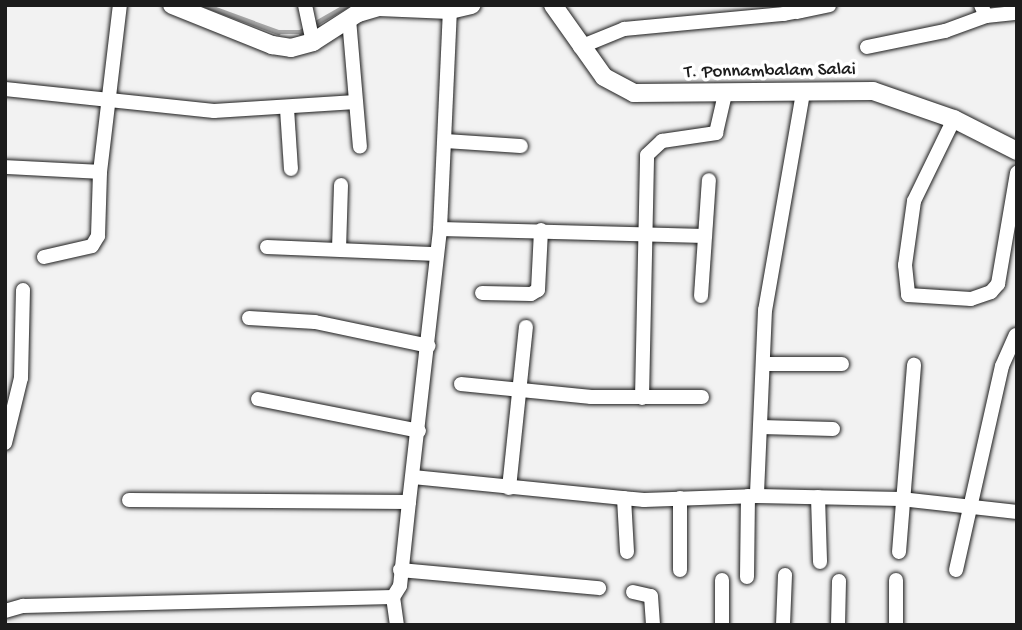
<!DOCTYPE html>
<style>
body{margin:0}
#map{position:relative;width:1022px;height:630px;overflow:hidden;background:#f2f2f2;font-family:"Gochi Hand",sans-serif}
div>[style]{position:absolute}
.stream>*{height:4.5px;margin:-2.25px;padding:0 2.25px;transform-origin:2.25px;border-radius:2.25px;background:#a8a8a8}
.roads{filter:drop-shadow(0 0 2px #1c1c1c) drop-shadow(0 0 2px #1c1c1c)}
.minor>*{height:14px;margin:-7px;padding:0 7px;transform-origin:7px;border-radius:7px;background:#fff}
.tertiary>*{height:18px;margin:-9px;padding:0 9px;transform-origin:9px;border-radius:9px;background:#fff}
span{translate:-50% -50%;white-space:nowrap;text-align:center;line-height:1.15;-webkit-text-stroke:7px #fff;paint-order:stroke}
.street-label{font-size:19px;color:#1c1c1c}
.frame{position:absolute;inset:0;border:7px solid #1c1c1c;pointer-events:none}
</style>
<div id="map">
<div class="stream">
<i style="left:205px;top:5px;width:78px;rotate:20.3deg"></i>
<i style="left:278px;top:32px;width:22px"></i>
<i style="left:300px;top:32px;width:54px;rotate:-29.9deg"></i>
</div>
<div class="roads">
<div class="minor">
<i style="left:305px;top:5px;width:38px;rotate:78deg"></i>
<i style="left:981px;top:5px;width:12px;rotate:66deg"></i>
<i style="left:986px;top:16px;width:31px;rotate:-6deg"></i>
<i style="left:797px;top:12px;width:33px;rotate:-12deg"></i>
<i style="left:349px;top:19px;width:128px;rotate:85.1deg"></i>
<i style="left:580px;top:47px;width:48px;rotate:-22.2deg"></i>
<i style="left:624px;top:29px;width:161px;rotate:-5.4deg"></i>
<i style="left:784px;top:14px;width:16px;rotate:-11deg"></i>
<i style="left:800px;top:11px;width:6px;rotate:-72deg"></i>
<i style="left:867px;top:47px;width:80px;rotate:-11.6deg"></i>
<i style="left:945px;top:31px;width:44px;rotate:-20.1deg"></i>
<i style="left:5px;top:89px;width:210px;rotate:6deg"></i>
<i style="left:214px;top:111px;width:142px;rotate:-3.6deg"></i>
<i style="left:803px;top:93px;width:220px;rotate:99.9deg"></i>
<i style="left:765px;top:310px;width:186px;rotate:92.5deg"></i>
<i style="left:757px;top:496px;width:144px;rotate:1.2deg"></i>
<i style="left:901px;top:499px;width:117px;rotate:6.4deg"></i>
<i style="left:287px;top:109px;width:60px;rotate:86.2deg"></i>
<i style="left:954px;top:119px;width:91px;rotate:116deg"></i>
<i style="left:914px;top:201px;width:65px;rotate:98deg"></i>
<i style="left:905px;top:265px;width:30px;rotate:84deg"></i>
<i style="left:908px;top:295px;width:63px;rotate:3.6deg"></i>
<i style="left:971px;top:299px;width:21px;rotate:-19deg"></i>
<i style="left:991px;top:292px;width:11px;rotate:-49deg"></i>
<i style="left:998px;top:284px;width:113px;rotate:-80.3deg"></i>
<i style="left:445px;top:141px;width:76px;rotate:3.8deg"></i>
<i style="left:5px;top:167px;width:95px;rotate:3deg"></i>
<i style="left:440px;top:229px;width:265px;rotate:1.5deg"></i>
<i style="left:267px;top:247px;width:170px;rotate:2.4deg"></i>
<i style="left:339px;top:249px;width:64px;rotate:-88.2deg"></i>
<i style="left:44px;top:257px;width:49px;rotate:-12.9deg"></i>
<i style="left:92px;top:246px;width:12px;rotate:-59deg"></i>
<i style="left:98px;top:236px;width:64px;rotate:-88.2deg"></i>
<i style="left:100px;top:172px;width:168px;rotate:-83.2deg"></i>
<i style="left:482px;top:293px;width:49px;rotate:1.2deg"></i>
<i style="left:531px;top:294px;width:8px;rotate:-30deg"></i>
<i style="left:538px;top:290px;width:60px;rotate:-87.1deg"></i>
<i style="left:701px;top:296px;width:116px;rotate:-86.1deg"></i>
<i style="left:249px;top:318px;width:66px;rotate:3.5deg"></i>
<i style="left:315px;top:322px;width:116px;rotate:11.9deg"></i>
<i style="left:763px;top:364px;width:79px"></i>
<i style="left:461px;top:384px;width:131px;rotate:5.7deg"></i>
<i style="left:591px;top:397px;width:111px"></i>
<i style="left:642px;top:398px;width:243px;rotate:-88.8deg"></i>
<i style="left:647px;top:155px;width:21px;rotate:-43deg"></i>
<i style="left:662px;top:141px;width:55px;rotate:-8.4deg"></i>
<i style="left:716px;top:133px;width:39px;rotate:-77deg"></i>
<i style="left:258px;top:399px;width:164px;rotate:11.2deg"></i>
<i style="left:761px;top:427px;width:72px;rotate:1.6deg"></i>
<i style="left:5px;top:443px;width:67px;rotate:-76.2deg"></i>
<i style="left:21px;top:378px;width:88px;rotate:-88.7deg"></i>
<i style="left:413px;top:477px;width:232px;rotate:5.7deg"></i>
<i style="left:644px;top:500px;width:113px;rotate:-2deg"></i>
<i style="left:509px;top:488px;width:162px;rotate:-84deg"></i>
<i style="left:818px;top:497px;width:65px;rotate:88.2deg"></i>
<i style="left:624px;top:498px;width:54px;rotate:86.8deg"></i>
<i style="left:680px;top:498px;width:72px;rotate:90deg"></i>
<i style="left:129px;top:500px;width:280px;rotate:0.4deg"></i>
<i style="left:409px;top:502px;width:84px;rotate:96.1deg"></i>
<i style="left:400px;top:586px;width:13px;rotate:122deg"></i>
<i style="left:409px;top:502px;width:275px;rotate:-83.5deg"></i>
<i style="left:440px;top:229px;width:219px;rotate:-87.4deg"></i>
<i style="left:899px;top:552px;width:188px;rotate:-85.4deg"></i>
<i style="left:400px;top:570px;width:200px;rotate:5.2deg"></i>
<i style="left:956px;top:570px;width:209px;rotate:-77.3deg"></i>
<i style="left:1002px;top:366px;width:34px;rotate:-66deg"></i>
<i style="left:747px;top:577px;width:81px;rotate:-89.3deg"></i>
<i style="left:722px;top:580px;width:45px;rotate:90deg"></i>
<i style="left:896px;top:580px;width:45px;rotate:90deg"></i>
<i style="left:633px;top:592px;width:18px;rotate:13deg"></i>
<i style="left:651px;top:596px;width:29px;rotate:86deg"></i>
<i style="left:5px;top:611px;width:19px;rotate:-16deg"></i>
<i style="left:23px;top:606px;width:370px;rotate:-1.4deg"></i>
<i style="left:393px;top:597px;width:28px;rotate:82deg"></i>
<i style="left:783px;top:625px;width:50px;rotate:-87.7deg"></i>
<i style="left:838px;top:625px;width:44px;rotate:-88.7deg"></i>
</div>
<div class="tertiary">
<i style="left:172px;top:5px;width:108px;rotate:21.8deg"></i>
<i style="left:272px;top:45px;width:19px;rotate:9deg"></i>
<i style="left:291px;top:48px;width:23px;rotate:-15deg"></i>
<i style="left:313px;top:42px;width:54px;rotate:-32.8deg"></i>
<i style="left:358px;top:13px;width:22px;rotate:-16deg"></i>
<i style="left:379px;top:7px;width:71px;rotate:2.4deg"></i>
<i style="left:450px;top:10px;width:22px;rotate:-13deg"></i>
<i style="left:553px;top:5px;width:88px;rotate:54.7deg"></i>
<i style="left:604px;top:77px;width:34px;rotate:28deg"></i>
<i style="left:634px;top:93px;width:239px;rotate:-0.5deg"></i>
<i style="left:873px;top:91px;width:86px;rotate:19.1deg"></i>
<i style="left:954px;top:119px;width:71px;rotate:26.9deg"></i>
</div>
</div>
<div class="street-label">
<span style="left:770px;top:72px;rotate:-1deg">T. Ponnambalam Salai</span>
</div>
<div class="frame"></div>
</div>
